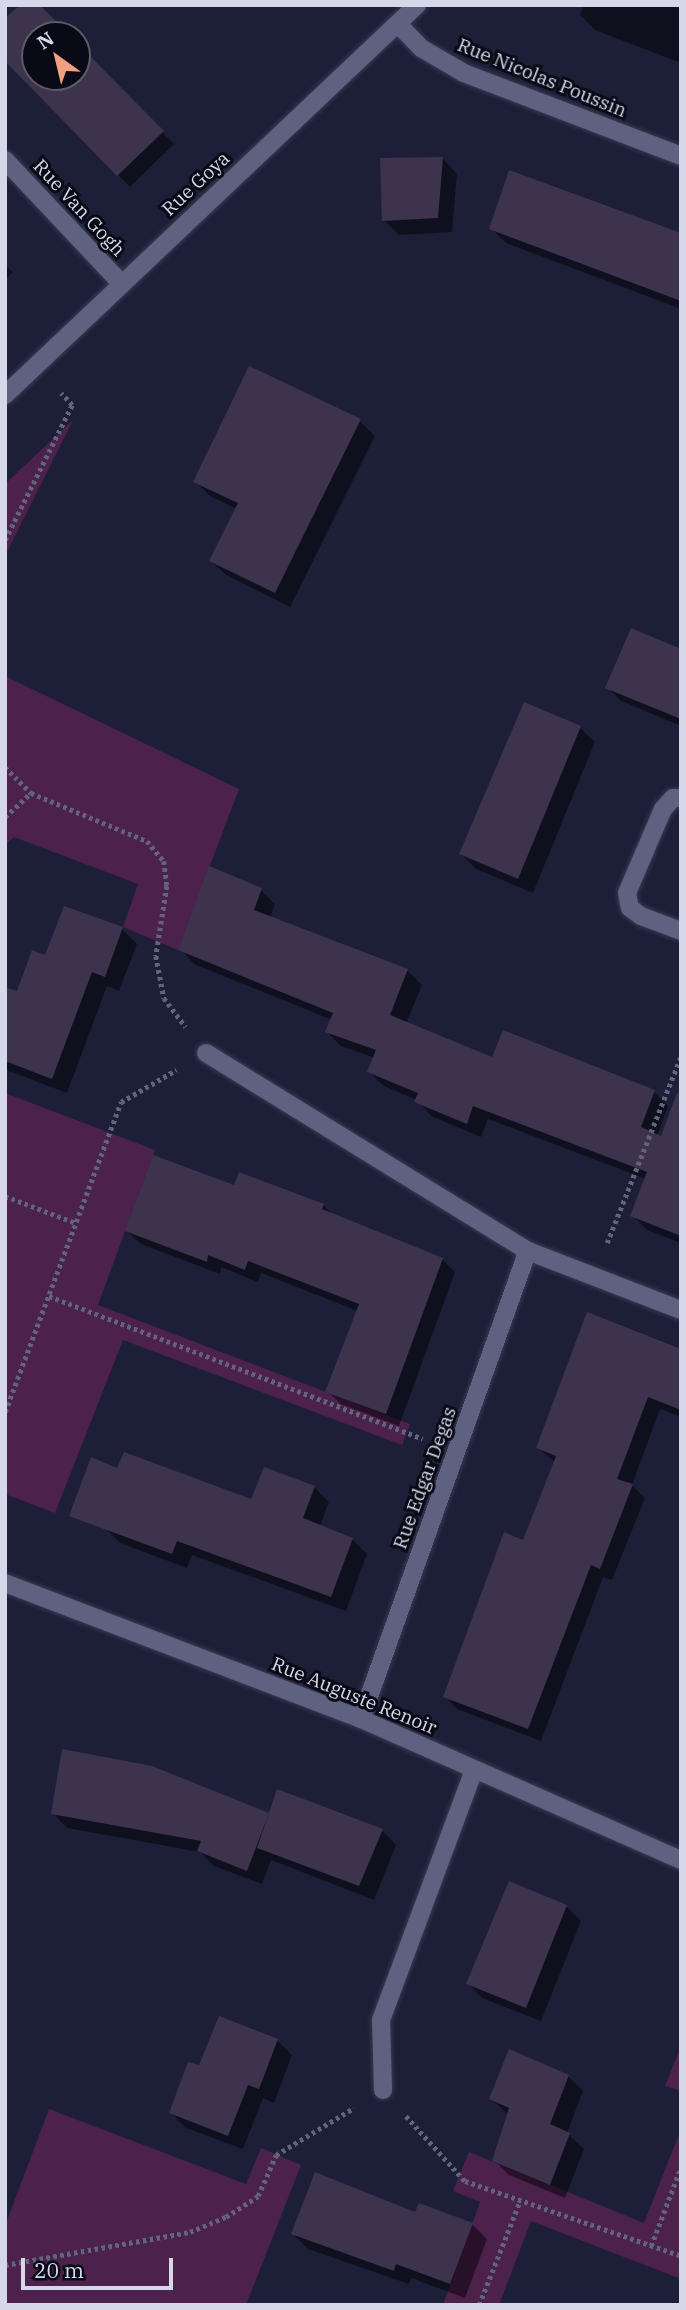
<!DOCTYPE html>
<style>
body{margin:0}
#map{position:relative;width:686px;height:2310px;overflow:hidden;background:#1d1f39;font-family:"IBM Plex Serif",serif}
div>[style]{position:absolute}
.green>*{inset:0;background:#4c214b}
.shadow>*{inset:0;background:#0007}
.building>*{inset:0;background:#3e334d}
.path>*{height:4.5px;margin-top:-2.25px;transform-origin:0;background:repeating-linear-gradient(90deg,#62647b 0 3.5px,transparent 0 7px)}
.roads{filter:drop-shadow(0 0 2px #393a50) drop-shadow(0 0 2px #393a50)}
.minor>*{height:18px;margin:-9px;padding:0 9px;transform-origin:9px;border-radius:9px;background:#5e6180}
span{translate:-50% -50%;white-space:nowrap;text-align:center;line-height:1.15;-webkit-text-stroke:6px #090a15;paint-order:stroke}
.street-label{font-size:19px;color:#d6d8ea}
.frame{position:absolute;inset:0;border:7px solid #d6d8ea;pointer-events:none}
.north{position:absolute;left:21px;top:21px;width:70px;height:70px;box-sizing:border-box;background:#090a15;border:2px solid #5b5c6a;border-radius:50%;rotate:326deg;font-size:19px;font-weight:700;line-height:28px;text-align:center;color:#d6d8ea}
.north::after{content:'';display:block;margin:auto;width:24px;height:32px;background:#f2a080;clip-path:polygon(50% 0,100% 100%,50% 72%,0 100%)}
.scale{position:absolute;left:21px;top:2258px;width:152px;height:32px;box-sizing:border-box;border:4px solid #d6d8ea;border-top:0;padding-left:9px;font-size:21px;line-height:24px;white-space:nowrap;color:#d6d8ea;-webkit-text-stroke:5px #090a15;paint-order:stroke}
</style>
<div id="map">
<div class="green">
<i style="clip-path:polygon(73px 420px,5px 556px,5px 484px)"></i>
<i style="clip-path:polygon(5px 676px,239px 789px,178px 950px,123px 927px,138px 884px,14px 837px,5px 845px)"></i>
<i style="clip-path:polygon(5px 1093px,155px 1150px,98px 1305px,410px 1424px,402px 1445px,123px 1340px,55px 1513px,5px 1494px)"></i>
<i style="clip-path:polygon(681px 2046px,681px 2091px,665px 2086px)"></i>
<i style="clip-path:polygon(49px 2109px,246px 2184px,261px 2148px,301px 2165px,246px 2305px,5px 2305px,5px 2226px)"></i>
<i style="clip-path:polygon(681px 2129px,681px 2279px,531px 2221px,499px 2305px,443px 2305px,480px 2202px,453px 2191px,469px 2152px,644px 2223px)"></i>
</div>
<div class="shadow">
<i style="clip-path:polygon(22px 5px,67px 35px,35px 35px,35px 77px,77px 77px,77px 45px,174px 144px,130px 187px,5px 58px)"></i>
<i style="clip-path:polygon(584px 5px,681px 5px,681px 63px,595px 30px,580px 15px)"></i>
<i style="clip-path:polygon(443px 159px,457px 174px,452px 232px,399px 235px,384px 220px)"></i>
<i style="clip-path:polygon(491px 228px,681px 235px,681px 309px,506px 243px)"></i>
<i style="clip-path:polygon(5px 265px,13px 272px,5px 280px)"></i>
<i style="clip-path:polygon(250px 368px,360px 421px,375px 436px,290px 607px,226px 575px,211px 561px,237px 509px,210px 496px,195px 481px)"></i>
<i style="clip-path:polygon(681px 651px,681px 726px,621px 701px,607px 687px)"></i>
<i style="clip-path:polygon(580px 728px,595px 742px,533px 893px,476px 869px,461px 854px)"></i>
<i style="clip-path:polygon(261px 890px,275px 904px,270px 918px,407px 970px,422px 985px,406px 1024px,493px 1059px,654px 1092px,668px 1106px,657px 1136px,681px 1146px,681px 1243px,647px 1230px,633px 1216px,646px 1179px,488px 1119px,481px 1137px,431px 1116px,417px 1100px,384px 1086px,369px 1072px,375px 1058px,341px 1046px,327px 1032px,332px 1020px,194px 964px,180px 949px)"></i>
<i style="clip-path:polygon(122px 929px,137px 944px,119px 991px,107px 986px,67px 1093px,9px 1071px,5px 1067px,5px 1027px,46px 958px)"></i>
<i style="clip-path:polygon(235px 1187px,323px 1205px,334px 1216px,442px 1259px,455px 1272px,399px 1426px,341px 1404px,327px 1391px,358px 1311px,261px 1273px,258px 1282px,221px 1267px,220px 1274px,141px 1244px,127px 1231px)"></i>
<i style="clip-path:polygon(681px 1351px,681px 1417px,660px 1409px,632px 1485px,645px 1498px,612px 1580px,603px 1577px,541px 1741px,457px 1709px,445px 1696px,524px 1542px,555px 1462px,538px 1448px)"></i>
<i style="clip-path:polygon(314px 1487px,329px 1502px,320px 1526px,352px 1539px,367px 1554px,346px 1611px,192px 1555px,187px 1568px,120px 1543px,105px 1528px)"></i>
<i style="clip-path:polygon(53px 1813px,270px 1816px,382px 1830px,396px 1845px,374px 1900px,271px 1860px,262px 1884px,214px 1866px,200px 1852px,67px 1828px)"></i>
<i style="clip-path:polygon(566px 1906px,581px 1921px,541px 2021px,482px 1998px,468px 1983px)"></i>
<i style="clip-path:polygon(277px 2040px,292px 2055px,274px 2103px,263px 2098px,243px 2149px,186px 2128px,171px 2113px,200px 2067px)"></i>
<i style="clip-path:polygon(568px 2076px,583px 2091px,567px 2133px,584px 2149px,565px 2198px,509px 2175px,494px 2160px,509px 2115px,491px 2099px)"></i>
<i style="clip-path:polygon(416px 2214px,472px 2224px,487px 2239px,465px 2298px,411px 2278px,409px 2284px,308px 2249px,293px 2234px)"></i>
</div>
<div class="building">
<i style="clip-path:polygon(20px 5px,40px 5px,69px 35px,35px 35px,35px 77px,77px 77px,77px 43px,164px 131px,117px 176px,5px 61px,5px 18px)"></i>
<i style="clip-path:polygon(443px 157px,438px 218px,382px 221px,380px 158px)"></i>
<i style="clip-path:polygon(509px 170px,681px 233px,681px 301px,489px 229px)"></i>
<i style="clip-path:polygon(249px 366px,361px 419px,275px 593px,209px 561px,238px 503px,193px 482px)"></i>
<i style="clip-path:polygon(631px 628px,681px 649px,681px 719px,605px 688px)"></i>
<i style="clip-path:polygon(524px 702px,581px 726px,518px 879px,459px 854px)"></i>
<i style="clip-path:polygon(209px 866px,262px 888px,254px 910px,408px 969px,390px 1015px,492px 1057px,503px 1030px,655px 1090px,641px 1127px,661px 1136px,677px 1093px,681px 1094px,681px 1236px,630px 1216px,647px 1172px,473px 1106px,467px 1124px,414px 1102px,418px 1093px,367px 1072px,376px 1050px,325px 1032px,333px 1013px,178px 950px)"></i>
<i style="clip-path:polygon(64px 906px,123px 927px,105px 977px,92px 972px,52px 1079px,5px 1061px,5px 987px,17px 991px,32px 950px,45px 955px)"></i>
<i style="clip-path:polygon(153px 1155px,234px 1185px,239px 1172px,324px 1204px,322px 1209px,443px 1258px,386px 1414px,325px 1392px,359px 1304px,248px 1261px,245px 1270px,208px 1255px,207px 1262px,125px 1231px)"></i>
<i style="clip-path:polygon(587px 1312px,681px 1349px,681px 1410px,648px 1397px,617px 1479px,633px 1484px,600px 1569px,591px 1565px,528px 1729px,443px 1697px,504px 1532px,523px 1540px,556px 1456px,536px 1448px)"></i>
<i style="clip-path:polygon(124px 1452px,251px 1499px,264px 1467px,315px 1486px,303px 1518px,353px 1538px,331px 1597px,177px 1541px,172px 1554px,69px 1516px,91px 1457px,117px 1468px)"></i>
<i style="clip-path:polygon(62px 1749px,152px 1766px,269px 1813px,247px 1871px,197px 1851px,201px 1841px,51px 1814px)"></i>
<i style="clip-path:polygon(277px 1789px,383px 1829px,359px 1886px,257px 1848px)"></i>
<i style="clip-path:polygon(509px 1881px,567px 1905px,526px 2008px,466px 1984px)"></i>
<i style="clip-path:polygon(219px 2016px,278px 2039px,259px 2089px,248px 2085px,228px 2136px,169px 2113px,188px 2062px,199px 2065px)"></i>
<i style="clip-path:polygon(509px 2049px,569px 2075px,550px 2124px,570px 2133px,550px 2185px,492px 2161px,509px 2108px,489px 2099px)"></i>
<i style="clip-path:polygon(315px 2172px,415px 2212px,419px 2203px,473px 2223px,450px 2284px,396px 2264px,394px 2271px,291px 2234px)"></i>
</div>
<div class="path">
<i style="left:5px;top:540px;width:151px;rotate:-63.6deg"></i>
<i style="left:72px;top:405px;width:16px;rotate:-133deg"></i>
<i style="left:5px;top:767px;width:37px;rotate:45deg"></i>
<i style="left:31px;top:793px;width:126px;rotate:22.5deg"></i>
<i style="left:147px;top:841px;width:26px;rotate:50deg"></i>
<i style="left:164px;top:861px;width:25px;rotate:83deg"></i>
<i style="left:167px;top:886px;width:71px;rotate:98.9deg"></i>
<i style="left:156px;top:956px;width:43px;rotate:79.2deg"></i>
<i style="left:164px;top:998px;width:36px;rotate:53deg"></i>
<i style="left:5px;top:817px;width:35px;rotate:-43deg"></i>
<i style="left:5px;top:1196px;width:76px;rotate:20.8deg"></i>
<i style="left:607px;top:1243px;width:201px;rotate:-68.4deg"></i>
<i style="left:49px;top:1296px;width:400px;rotate:20.9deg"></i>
<i style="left:5px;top:1412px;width:331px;rotate:-69.5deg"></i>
<i style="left:121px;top:1102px;width:64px;rotate:-30.2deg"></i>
<i style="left:406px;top:2116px;width:88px;rotate:47.8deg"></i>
<i style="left:465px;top:2181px;width:229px;rotate:19.1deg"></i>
<i style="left:651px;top:2246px;width:85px;rotate:-69.2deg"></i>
<i style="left:5px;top:2265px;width:188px;rotate:-10.1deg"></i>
<i style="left:190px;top:2232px;width:39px;rotate:-23deg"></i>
<i style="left:226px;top:2217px;width:38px;rotate:-33deg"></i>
<i style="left:258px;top:2196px;width:45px;rotate:-66.3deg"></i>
<i style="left:276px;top:2155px;width:91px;rotate:-31.1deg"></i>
<i style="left:479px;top:2305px;width:112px;rotate:-68.5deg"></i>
</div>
<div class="roads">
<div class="minor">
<i style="left:398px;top:24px;width:33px;rotate:46deg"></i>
<i style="left:421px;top:48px;width:50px;rotate:30.2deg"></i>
<i style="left:464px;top:73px;width:232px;rotate:20.9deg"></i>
<i style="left:5px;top:160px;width:170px;rotate:46.7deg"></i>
<i style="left:5px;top:395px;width:567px;rotate:-43.43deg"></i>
<i style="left:681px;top:798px;width:8px;rotate:180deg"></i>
<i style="left:673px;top:798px;width:15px;rotate:132deg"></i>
<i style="left:663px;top:809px;width:91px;rotate:113.2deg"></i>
<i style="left:627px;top:893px;width:15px;rotate:79deg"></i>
<i style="left:630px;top:908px;width:14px;rotate:36deg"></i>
<i style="left:641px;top:916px;width:43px;rotate:20.6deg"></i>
<i style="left:206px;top:1053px;width:378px;rotate:31.6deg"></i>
<i style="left:528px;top:1251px;width:164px;rotate:21.1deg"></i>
<i style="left:5px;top:1583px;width:381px;rotate:20.9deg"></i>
<i style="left:361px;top:1719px;width:350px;rotate:23.8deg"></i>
<i style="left:361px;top:1719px;width:497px;rotate:-70.4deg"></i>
<i style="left:383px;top:2090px;width:70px;rotate:-91.6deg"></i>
<i style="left:381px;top:2020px;width:267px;rotate:-69.6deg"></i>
</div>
</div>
<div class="street-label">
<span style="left:542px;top:78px;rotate:22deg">Rue Nicolas Poussin</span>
<span style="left:196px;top:184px;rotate:-43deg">Rue Goya</span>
<span style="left:79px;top:208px;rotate:47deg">Rue Van Gogh</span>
<span style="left:425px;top:1478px;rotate:-70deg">Rue Edgar Degas</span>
<span style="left:354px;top:1696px;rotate:22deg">Rue Auguste Renoir</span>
</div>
<div class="frame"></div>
<div class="north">N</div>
<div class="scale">20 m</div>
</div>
